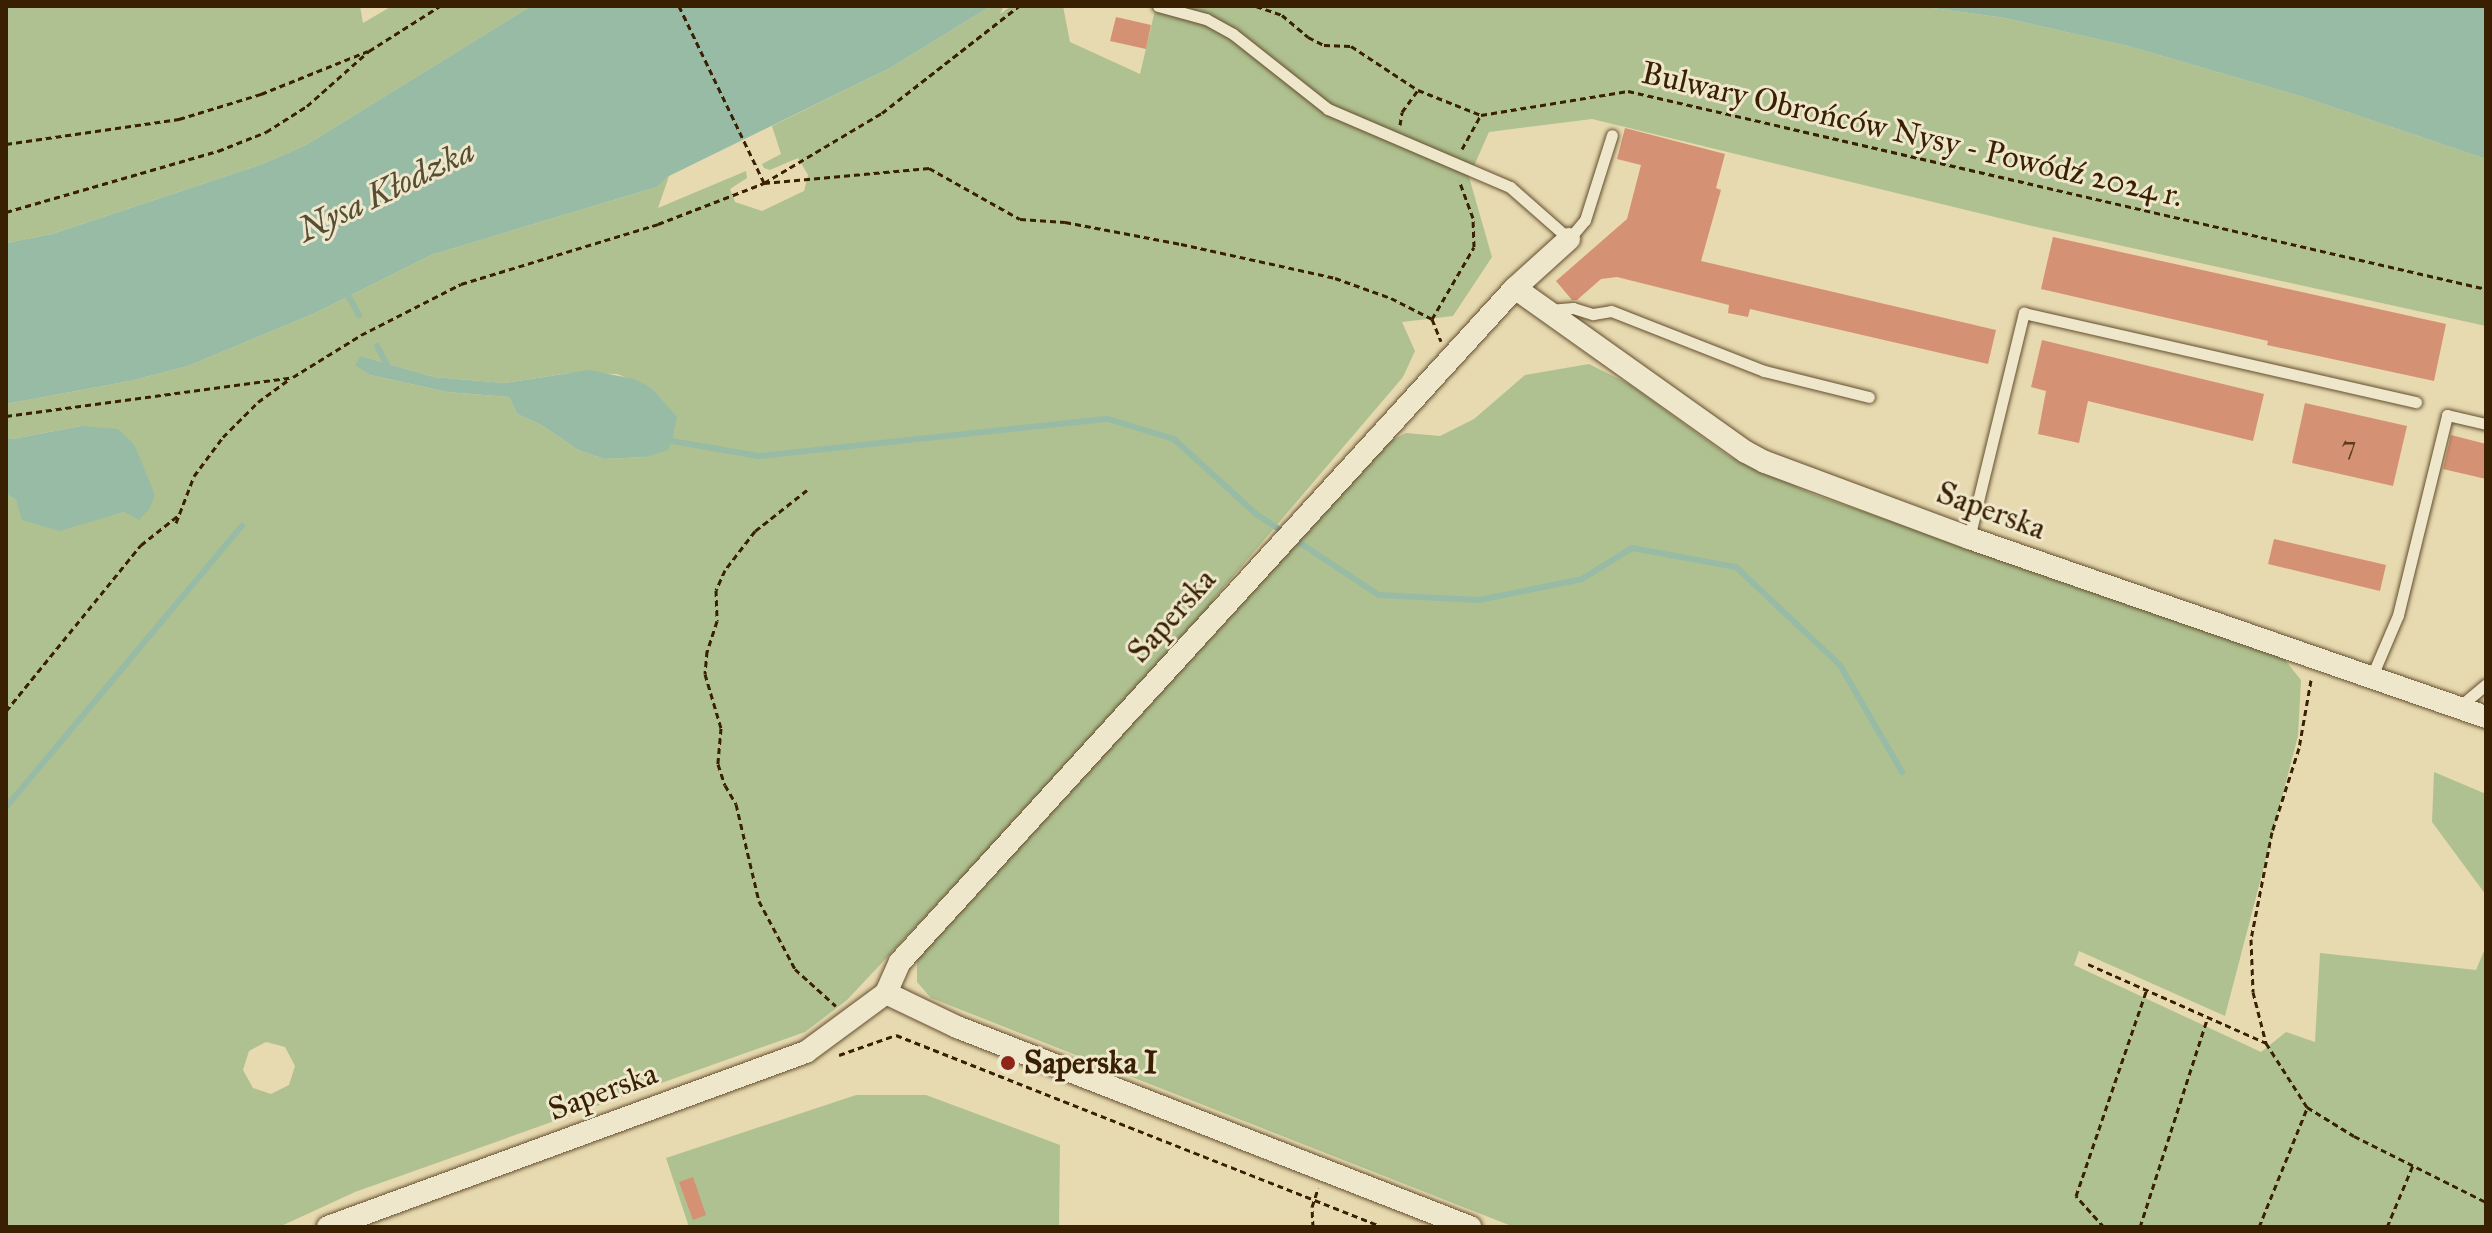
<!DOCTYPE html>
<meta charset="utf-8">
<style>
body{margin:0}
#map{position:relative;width:2492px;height:1233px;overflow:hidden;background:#e7dab0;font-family:"IM FELL Great Primer",serif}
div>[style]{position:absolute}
.green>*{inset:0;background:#afc190}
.water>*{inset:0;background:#98bba6}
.stream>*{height:6px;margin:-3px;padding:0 3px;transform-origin:3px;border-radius:3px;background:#98bba6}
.building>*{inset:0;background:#d59173}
.path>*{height:3px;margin-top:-1.5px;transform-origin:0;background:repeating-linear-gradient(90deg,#392003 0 6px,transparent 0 10px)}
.roads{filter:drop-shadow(0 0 2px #644e2e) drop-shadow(0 0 2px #644e2e)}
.service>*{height:11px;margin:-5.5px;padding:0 5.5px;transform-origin:5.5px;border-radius:5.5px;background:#efe7cc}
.minor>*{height:22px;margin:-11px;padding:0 11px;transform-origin:11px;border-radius:11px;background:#efe7cc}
.dots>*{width:22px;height:22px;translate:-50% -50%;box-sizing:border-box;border:4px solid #efe7cc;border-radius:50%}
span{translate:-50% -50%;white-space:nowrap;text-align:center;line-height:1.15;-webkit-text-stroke:6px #efe7cc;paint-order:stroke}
.number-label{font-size:28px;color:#603c1f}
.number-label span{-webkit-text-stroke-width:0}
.street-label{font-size:32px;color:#392003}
.poi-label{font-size:32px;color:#392003;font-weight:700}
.left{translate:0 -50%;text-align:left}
.water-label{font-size:34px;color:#564e34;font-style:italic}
.frame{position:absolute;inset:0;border:8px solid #392003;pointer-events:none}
</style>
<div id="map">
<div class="green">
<i style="clip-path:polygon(6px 6px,360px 6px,363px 23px,392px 6px,531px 6px,306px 145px,260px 165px,52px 234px,6px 243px)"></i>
<i style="clip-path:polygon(evenodd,991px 6px,1004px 6px,1000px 14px,1011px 6px,1063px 6px,1070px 42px,1140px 74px,1156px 6px,1918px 6px,2005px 18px,2128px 46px,2300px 96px,2486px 159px,2486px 326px,2032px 226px,1592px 119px,1489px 132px,1469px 177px,1492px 257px,1453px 316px,1402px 322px,1415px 351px,1403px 377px,1212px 601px,1227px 614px,1380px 446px,1406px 433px,1440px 436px,1474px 419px,1525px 375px,1589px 364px,1629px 384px,1730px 457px,1815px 495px,2281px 655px,2301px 680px,2298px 736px,2225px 1016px,2079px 951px,2074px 965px,2261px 1052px,2286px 1032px,2315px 1042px,2320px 953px,2476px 970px,2486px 946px,2486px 1227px,1514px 1227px,931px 998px,917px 982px,917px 959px,969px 901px,954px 886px,847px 1000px,805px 1032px,355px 1192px,279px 1227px,6px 1227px,6px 494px,16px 500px,21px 510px,113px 515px,124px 512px,81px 426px,12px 439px,6px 437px,6px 404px,130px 381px,188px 366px,313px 314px,431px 255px,657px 187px,669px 176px,658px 208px,746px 171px,747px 178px,730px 189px,735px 202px,762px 211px,804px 191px,808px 175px,798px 158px,770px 170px,764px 168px,762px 164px,781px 154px,772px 126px,890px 68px,991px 6px,361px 356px,434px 377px,504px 383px,569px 373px,617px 374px,652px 388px,676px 417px,674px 430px,660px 450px,646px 457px,604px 459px,578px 450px,543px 426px,517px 414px,509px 397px,447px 392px,370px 375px,361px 356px,991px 6px,266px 1042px,285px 1047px,295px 1066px,289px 1085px,271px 1094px,253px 1088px,243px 1070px,249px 1051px,266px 1042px)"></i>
<i style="clip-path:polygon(2434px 772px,2486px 794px,2486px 895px,2432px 822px)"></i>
<i style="clip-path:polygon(856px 1095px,926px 1095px,1060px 1145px,1059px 1227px,689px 1227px,666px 1158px)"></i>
</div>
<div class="water">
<i style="clip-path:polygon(531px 6px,991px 6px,890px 68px,669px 176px,657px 187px,431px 255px,313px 314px,188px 366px,130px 381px,6px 404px,6px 243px,52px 234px,260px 165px,306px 145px)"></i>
<i style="clip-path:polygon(1918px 6px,2486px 6px,2486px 159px,2300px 96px,2128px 46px,2005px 18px)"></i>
<i style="clip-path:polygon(361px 356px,434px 377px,504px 383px,589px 370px,634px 379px,652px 388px,677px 417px,672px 441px,668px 450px,646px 457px,604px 459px,578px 450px,543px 426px,517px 414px,509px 397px,447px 392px,370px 375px,355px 365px)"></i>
<i style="clip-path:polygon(81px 426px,118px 429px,134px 444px,155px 495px,150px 508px,139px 520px,124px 512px,59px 531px,22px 520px,16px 500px,6px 494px,6px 437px,12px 439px)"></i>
</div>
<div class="stream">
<i style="left:345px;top:290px;width:29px;rotate:61deg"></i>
<i style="left:377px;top:346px;width:27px;rotate:62deg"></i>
<i style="left:666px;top:440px;width:94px;rotate:9.8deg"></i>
<i style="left:759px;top:456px;width:351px;rotate:-6.1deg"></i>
<i style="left:1108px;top:419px;width:69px;rotate:16.9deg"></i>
<i style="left:1174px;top:439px;width:111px;rotate:42.4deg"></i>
<i style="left:1256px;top:514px;width:147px;rotate:33.4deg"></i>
<i style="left:1379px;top:595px;width:100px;rotate:2.9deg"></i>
<i style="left:1479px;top:600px;width:105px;rotate:-11.5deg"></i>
<i style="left:1582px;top:579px;width:59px;rotate:-31.8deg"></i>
<i style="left:1632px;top:548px;width:106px;rotate:10.4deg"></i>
<i style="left:1736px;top:567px;width:143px;rotate:43.3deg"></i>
<i style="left:1840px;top:665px;width:124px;rotate:59.9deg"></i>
<i style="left:6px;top:807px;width:367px;rotate:-50deg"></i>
</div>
<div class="building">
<i style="clip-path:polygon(1116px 17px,1151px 25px,1146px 49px,1110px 41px)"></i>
<i style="clip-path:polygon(1625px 128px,1725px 154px,1716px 188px,1721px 190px,1701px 261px,1996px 330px,1988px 364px,1750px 309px,1748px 317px,1728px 313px,1729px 305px,1617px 277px,1601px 279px,1577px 300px,1572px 300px,1556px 281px,1627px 219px,1641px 165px,1617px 159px)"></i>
<i style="clip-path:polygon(2053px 237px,2446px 324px,2434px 381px,2267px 345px,2268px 341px,2041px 289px)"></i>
<i style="clip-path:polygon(2042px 340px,2264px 394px,2253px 441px,2088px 401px,2079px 443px,2038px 434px,2046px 391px,2031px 387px)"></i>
<i style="clip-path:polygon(2305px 403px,2407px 426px,2393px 486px,2292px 463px)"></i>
<i style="clip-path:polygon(2451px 435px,2486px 444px,2486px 479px,2443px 469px)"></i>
<i style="clip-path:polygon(2274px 539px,2386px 565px,2380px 591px,2268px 564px)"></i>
<i style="clip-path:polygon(693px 1177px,706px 1215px,693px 1220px,679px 1182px)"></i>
</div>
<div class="path">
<i style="left:679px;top:6px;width:196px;rotate:64.3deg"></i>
<i style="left:764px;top:183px;width:166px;rotate:-5.2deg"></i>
<i style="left:929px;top:168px;width:104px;rotate:29.3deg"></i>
<i style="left:1020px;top:219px;width:45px;rotate:3.8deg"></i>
<i style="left:1065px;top:222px;width:118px;rotate:10.7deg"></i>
<i style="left:1181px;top:244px;width:158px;rotate:12.4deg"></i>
<i style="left:1335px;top:278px;width:59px;rotate:19.7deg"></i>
<i style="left:1391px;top:298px;width:46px;rotate:27.1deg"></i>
<i style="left:1432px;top:319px;width:24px;rotate:68deg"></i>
<i style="left:1256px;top:6px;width:28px;rotate:19deg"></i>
<i style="left:1282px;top:15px;width:34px;rotate:40deg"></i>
<i style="left:1308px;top:37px;width:18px;rotate:27deg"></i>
<i style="left:1324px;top:45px;width:27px;rotate:2deg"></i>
<i style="left:1351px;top:46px;width:80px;rotate:33.3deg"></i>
<i style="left:1418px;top:90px;width:68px;rotate:21.6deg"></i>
<i style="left:1481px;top:115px;width:149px;rotate:-9.3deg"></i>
<i style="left:1628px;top:91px;width:881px;rotate:12.99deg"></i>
<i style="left:1400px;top:125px;width:13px;rotate:-81deg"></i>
<i style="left:1402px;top:112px;width:27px;rotate:-54deg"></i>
<i style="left:6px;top:144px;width:175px;rotate:-8.2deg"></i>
<i style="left:179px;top:119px;width:86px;rotate:-17deg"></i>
<i style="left:261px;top:94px;width:115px;rotate:-21.9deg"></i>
<i style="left:1462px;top:149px;width:39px;rotate:-61deg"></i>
<i style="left:6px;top:212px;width:221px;rotate:-16.1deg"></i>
<i style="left:218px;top:151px;width:52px;rotate:-21.6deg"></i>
<i style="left:266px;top:132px;width:49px;rotate:-32.4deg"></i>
<i style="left:307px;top:106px;width:83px;rotate:-41.6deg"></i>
<i style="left:369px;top:51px;width:84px;rotate:-32.4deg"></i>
<i style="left:1432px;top:319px;width:83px;rotate:-59.7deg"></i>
<i style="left:1474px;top:247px;width:29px;rotate:-92deg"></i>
<i style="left:1473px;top:218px;width:40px;rotate:-110.2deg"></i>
<i style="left:6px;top:416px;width:290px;rotate:-7.7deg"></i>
<i style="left:293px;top:377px;width:80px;rotate:-31.7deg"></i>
<i style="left:361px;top:335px;width:112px;rotate:-27deg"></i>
<i style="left:461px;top:284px;width:206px;rotate:-16.9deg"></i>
<i style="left:658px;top:224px;width:114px;rotate:-21.1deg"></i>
<i style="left:764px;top:183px;width:137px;rotate:-30.7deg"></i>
<i style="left:882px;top:113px;width:174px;rotate:-38deg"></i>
<i style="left:807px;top:490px;width:66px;rotate:141.7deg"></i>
<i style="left:755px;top:531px;width:49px;rotate:127.6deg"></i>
<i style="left:725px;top:570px;width:22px;rotate:114deg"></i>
<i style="left:716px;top:590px;width:31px;rotate:88deg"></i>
<i style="left:717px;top:621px;width:32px;rotate:108deg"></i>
<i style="left:707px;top:651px;width:23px;rotate:95deg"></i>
<i style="left:705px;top:674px;width:56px;rotate:73.5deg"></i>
<i style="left:721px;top:728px;width:36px;rotate:95deg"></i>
<i style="left:718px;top:764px;width:22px;rotate:72deg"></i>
<i style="left:725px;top:785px;width:22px;rotate:60deg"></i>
<i style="left:736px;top:804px;width:100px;rotate:76.7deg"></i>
<i style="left:759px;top:901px;width:77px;rotate:62.1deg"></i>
<i style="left:795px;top:969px;width:55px;rotate:42.1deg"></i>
<i style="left:176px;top:523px;width:50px;rotate:-69deg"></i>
<i style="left:194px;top:476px;width:49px;rotate:-53.4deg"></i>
<i style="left:223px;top:437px;width:49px;rotate:-45deg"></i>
<i style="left:258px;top:402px;width:39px;rotate:-36deg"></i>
<i style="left:2311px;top:680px;width:69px;rotate:100deg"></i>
<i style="left:2299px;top:748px;width:88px;rotate:107.8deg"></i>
<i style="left:2272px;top:832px;width:109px;rotate:101.1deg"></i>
<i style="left:2251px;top:939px;width:53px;rotate:87.8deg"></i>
<i style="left:2253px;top:992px;width:53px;rotate:75.7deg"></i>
<i style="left:2266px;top:1043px;width:76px;rotate:57.4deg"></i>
<i style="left:2307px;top:1107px;width:55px;rotate:31.7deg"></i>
<i style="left:2354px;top:1136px;width:148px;rotate:26.6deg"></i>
<i style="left:6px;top:711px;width:214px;rotate:-50.9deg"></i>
<i style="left:141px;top:545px;width:50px;rotate:-38.5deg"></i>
<i style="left:2088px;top:964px;width:195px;rotate:23.9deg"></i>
<i style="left:839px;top:1055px;width:60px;rotate:-19.3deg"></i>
<i style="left:896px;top:1035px;width:523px;rotate:21.52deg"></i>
<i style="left:1313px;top:1227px;width:20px;rotate:-93deg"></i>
<i style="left:1312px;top:1207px;width:20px;rotate:-72deg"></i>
<i style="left:2104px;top:1227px;width:42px;rotate:-132.1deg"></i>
<i style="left:2076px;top:1196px;width:217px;rotate:-71.1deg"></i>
<i style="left:2140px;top:1227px;width:218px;rotate:-72.1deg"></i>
<i style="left:2259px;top:1227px;width:128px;rotate:-68deg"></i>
<i style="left:2387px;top:1227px;width:67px;rotate:-67.2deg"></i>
</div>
<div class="roads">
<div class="service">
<i style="left:1158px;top:6px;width:50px;rotate:15.2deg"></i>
<i style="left:1206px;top:19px;width:31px;rotate:29deg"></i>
<i style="left:1233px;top:34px;width:121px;rotate:38.3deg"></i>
<i style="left:1328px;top:109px;width:198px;rotate:23.2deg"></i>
<i style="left:1510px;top:187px;width:79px;rotate:41.4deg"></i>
<i style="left:1569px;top:239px;width:25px;rotate:-50deg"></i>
<i style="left:1585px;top:220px;width:89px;rotate:-72.4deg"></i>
<i style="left:1549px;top:310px;width:24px;rotate:-5deg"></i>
<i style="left:1573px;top:308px;width:21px;rotate:17deg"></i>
<i style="left:1593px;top:314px;width:18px;rotate:-9deg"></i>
<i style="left:1611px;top:311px;width:164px;rotate:21.4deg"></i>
<i style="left:1764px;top:371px;width:108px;rotate:13.9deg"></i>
<i style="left:1969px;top:538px;width:232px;rotate:-76.3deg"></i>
<i style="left:2024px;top:313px;width:402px;rotate:12.8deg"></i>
<i style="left:2372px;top:676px;width:66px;rotate:-66.9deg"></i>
<i style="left:2398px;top:615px;width:206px;rotate:-76.2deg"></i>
<i style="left:2447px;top:415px;width:40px;rotate:13deg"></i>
<i style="left:2459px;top:707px;width:35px;rotate:-40deg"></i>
</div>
<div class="minor">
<i style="left:1515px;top:288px;width:283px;rotate:35.4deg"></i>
<i style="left:1746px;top:452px;width:21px;rotate:28deg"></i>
<i style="left:1765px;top:462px;width:218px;rotate:20.4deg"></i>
<i style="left:1969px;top:538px;width:547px;rotate:19.1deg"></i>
<i style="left:886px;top:993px;width:79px;rotate:25.6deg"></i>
<i style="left:957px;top:1027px;width:551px;rotate:21.3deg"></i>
<i style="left:328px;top:1227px;width:509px;rotate:-20.11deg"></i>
<i style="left:806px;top:1052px;width:99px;rotate:-36.4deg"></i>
<i style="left:886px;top:993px;width:34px;rotate:-66deg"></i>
<i style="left:900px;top:962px;width:912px;rotate:-47.62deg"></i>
<i style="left:1515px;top:288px;width:73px;rotate:-42.2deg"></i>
</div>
</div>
<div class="dots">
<i style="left:1008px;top:1063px;background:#8f2418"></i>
</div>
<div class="number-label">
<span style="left:2349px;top:446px">7</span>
</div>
<div class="street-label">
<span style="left:1912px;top:135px;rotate:13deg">Bulwary Obrońców Nysy - Powódź 2024 r.</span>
<span style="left:1991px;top:511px;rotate:20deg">Saperska</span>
<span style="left:1172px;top:616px;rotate:-48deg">Saperska</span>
<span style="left:603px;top:1092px;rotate:-20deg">Saperska</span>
</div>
<div class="poi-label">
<span class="left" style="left:1024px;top:1063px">Saperska I</span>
</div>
<div class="water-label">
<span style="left:386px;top:190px;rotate:-26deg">Nysa Kłodzka</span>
</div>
<div class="frame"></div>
</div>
